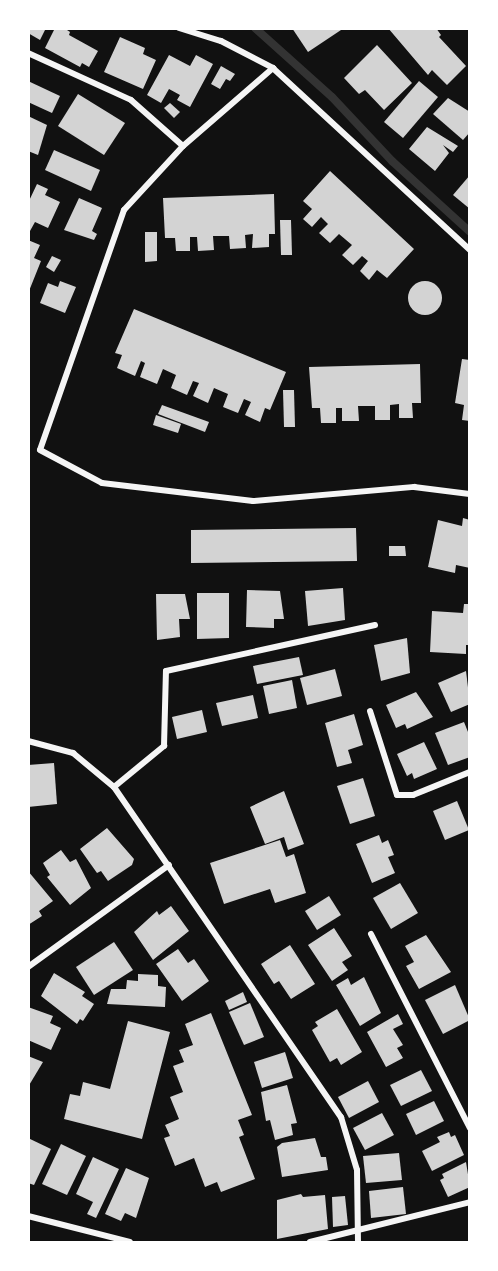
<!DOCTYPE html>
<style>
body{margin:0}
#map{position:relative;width:498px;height:1271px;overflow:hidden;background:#111;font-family:"Noto Serif",serif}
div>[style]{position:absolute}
.stream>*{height:8px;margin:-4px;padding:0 4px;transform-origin:4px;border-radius:4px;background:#333}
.building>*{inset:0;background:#d3d3d3}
.round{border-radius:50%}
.minor>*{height:6px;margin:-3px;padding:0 3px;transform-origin:3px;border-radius:3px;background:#f5f5f5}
span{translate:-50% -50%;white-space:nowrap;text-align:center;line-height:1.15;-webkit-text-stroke:4.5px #fff;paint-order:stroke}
.frame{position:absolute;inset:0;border:30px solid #fff;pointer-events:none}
</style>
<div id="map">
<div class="stream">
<i style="left:255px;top:28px;width:103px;rotate:41.9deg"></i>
<i style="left:332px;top:97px;width:88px;rotate:46.8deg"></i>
<i style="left:392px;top:161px;width:105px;rotate:42.3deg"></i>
</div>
<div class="building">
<i style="clip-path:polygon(28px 28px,46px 28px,40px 40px,28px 33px)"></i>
<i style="clip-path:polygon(55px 28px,64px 28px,70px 32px,69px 35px,98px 51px,89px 67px,82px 63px,80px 67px,45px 48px)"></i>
<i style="clip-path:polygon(292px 28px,344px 28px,308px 52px)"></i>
<i style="clip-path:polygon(388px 28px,436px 28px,441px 35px,439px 37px,466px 66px,447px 85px,432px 70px,428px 75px)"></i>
<i style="clip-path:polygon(120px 37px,145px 48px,143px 54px,156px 60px,143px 89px,104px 72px)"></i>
<i style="clip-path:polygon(377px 45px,412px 83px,384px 110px,365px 90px,359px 94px,344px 78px)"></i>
<i style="clip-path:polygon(169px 55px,190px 66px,196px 55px,213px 64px,190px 107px,177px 100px,180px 95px,169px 89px,161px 103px,147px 95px)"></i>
<i style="clip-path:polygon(221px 66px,235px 74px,230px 81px,226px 79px,220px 89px,211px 84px)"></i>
<i style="clip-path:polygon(28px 81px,60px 96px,52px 113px,28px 102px)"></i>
<i style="clip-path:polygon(419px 81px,438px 97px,403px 138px,384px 122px)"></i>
<i style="clip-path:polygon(78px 94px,125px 123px,104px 155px,58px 126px)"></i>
<i style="clip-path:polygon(448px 98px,470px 112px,470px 132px,463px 140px,433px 114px)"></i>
<i style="clip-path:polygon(170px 103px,180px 112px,174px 118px,164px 108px)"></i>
<i style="clip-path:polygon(28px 116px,47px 125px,38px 155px,28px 151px)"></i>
<i style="clip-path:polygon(427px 127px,458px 146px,453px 152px,443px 145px,449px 153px,435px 171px,409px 149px)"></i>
<i style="clip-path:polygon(54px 150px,100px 170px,91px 191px,45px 170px)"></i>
<i style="clip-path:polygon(330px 171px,414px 249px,387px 278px,377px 270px,369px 280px,360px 271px,368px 261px,362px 256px,353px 265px,342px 255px,352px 245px,339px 234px,330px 243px,319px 233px,328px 224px,321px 217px,312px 227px,303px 219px,312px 209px,303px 201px)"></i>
<i style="clip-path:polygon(470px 175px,470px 209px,453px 195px)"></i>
<i style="clip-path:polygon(37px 184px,48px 189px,45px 195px,60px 202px,48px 228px,35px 222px,30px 231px,28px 203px)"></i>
<i style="clip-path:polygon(274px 194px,275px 234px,269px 234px,269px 247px,252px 248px,253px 234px,245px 235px,246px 248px,230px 249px,229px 236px,213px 236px,214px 250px,198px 251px,197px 237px,190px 237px,190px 251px,176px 251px,175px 238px,165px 238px,163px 198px)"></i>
<i style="clip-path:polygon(79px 198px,102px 208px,92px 231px,97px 234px,94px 240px,64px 230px)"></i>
<i style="clip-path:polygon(280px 220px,291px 220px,292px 255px,281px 255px)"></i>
<i style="clip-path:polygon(145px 232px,157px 232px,157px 261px,145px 262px)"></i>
<i style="clip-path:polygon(28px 240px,40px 245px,34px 258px,41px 261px,29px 291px)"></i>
<i style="clip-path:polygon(52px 256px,61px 260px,54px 272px,46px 267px)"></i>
<i style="clip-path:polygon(60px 281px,76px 287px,65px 313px,40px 303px,48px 283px,58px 287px)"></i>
<i class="round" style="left:408px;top:281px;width:34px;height:34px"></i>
<i style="clip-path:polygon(134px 309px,286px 372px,270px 410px,265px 408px,260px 422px,245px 415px,251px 402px,244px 399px,238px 413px,223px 407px,228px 394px,214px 388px,208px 403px,193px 396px,199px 383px,193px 381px,187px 395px,171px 388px,176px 375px,163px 369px,157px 384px,140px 377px,145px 363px,141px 361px,135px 376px,117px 368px,122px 355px,115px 353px)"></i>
<i style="clip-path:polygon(462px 359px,470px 360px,470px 421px,462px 420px,464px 405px,455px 403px)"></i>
<i style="clip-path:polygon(420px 364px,421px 403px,412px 403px,413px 418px,399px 418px,399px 404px,390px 405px,390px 420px,375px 420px,375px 406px,358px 406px,359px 421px,342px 421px,342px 408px,336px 408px,336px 423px,321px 423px,320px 408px,312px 408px,309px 367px)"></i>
<i style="clip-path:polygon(283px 390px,294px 390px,295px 427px,284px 427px)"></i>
<i style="clip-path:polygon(162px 405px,209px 422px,205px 432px,158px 414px)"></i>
<i style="clip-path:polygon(156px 415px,181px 424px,178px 433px,153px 425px)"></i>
<i style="clip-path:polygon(463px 518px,470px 520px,470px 568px,456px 565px,455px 573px,428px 567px,438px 520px,462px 526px)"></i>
<i style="clip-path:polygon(356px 528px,357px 561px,191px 563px,191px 530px)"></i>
<i style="clip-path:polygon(389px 546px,405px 546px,406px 556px,389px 556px)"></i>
<i style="clip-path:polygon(343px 588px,345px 620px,308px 626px,305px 591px)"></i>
<i style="clip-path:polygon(247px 590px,280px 591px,284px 619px,274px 619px,274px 628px,246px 627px)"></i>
<i style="clip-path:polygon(197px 593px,229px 593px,229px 638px,197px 639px)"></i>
<i style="clip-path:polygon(156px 594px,185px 594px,190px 619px,179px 619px,180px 637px,157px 640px)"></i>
<i style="clip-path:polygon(464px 604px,470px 604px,470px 645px,466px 645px,466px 654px,430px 652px,432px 611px,463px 613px)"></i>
<i style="clip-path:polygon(407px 638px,410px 673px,381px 681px,374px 645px)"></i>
<i style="clip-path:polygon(299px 657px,303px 675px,257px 684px,253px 666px)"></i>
<i style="clip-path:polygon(335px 669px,342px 696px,307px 705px,300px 678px)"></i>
<i style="clip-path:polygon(466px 671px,470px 704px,451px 712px,438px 683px)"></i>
<i style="clip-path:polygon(292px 680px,297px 708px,269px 714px,263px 686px)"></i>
<i style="clip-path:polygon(416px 692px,433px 717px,407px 729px,405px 724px,396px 728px,386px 705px)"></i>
<i style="clip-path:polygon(253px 695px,258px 718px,222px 726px,216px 703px)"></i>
<i style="clip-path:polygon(202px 710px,207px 732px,177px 739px,172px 717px)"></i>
<i style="clip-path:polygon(354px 714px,363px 745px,348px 750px,352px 763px,337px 767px,325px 723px)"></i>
<i style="clip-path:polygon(464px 722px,470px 737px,470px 757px,448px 765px,435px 733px)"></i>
<i style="clip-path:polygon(424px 742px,437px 769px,414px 779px,412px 773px,407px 776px,397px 754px)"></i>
<i style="clip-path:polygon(54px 763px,57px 804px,28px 807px,28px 765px)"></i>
<i style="clip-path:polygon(363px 778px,375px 816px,350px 824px,337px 786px)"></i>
<i style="clip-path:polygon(284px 791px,304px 844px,288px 850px,284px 837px,265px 844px,250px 807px)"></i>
<i style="clip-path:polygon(457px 801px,469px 830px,445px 840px,433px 811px)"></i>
<i style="clip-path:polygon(107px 828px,134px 859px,132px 865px,108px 881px,101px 871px,97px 873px,80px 849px)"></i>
<i style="clip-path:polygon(379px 835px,382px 843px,388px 840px,394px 855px,388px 857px,395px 873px,372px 883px,356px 844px)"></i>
<i style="clip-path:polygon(280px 840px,286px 857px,294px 854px,306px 893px,275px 903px,270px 889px,224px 904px,210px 863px)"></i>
<i style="clip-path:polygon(61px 850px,70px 862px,76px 859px,91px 888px,70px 905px,47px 877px,50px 875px,43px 863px)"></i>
<i style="clip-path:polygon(28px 871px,53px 901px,39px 911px,42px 916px,28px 925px)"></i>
<i style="clip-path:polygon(400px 883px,418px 913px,391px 929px,373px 898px)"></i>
<i style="clip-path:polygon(329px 896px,341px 915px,317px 930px,305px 911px)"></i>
<i style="clip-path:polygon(171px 906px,189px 931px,153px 960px,134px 932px,157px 911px,159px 915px)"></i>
<i style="clip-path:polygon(334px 928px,352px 956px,342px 962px,348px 970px,332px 981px,308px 945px)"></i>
<i style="clip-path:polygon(426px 935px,451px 972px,419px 989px,406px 966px,414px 962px,405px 946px)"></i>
<i style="clip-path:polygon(114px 942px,133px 970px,94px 995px,76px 967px)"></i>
<i style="clip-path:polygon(290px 945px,315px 984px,291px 999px,279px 981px,274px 984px,261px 964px)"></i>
<i style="clip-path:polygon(178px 949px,188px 963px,194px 959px,209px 981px,182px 1001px,156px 964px)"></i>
<i style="clip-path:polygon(54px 973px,85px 992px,82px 996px,94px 1004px,83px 1021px,80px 1019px,77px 1024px,41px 996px)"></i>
<i style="clip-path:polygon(138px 974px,158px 975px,158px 986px,166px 987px,165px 1007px,107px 1004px,111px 989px,126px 989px,127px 980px,138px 981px)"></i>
<i style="clip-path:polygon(364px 977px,381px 1013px,360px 1026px,336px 985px,348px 978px,351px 985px)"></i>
<i style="clip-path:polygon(455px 985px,470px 1020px,443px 1034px,425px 1000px)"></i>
<i style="clip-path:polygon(243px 992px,247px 1002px,229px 1010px,225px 1001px)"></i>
<i style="clip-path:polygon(250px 1003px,264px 1037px,244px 1045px,229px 1012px)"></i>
<i style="clip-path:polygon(28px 1007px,53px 1016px,50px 1023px,61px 1028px,51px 1050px,28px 1040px)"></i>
<i style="clip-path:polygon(337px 1009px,362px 1052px,341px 1065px,337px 1058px,330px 1062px,312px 1030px,318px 1026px,315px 1022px)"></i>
<i style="clip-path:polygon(211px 1013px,252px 1115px,238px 1120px,244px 1135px,239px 1137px,255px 1179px,221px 1192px,217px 1182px,205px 1187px,194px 1158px,175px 1166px,164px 1138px,170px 1136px,165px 1125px,179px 1119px,170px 1097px,183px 1092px,173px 1066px,184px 1062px,179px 1050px,193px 1045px,185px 1024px)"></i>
<i style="clip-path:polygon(398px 1014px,403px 1024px,393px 1029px,403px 1045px,397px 1048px,403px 1058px,386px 1067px,367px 1032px)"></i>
<i style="clip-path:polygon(128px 1021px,170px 1032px,142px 1139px,64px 1119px,70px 1094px,80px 1096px,83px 1082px,110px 1089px)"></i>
<i style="clip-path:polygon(285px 1052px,293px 1078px,262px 1088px,254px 1062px)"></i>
<i style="clip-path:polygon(28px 1056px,43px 1062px,28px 1087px)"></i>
<i style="clip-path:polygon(421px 1070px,432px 1091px,401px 1106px,390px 1085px)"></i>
<i style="clip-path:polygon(368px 1081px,379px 1102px,349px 1118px,338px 1097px)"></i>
<i style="clip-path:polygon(287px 1085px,297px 1123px,291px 1124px,293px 1135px,275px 1140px,270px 1120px,266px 1121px,261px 1092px)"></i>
<i style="clip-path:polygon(434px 1101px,444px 1121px,416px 1135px,406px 1114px)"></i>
<i style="clip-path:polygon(382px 1113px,394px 1135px,365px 1150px,353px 1128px)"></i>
<i style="clip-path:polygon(449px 1132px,451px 1137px,455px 1135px,464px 1155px,432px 1171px,422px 1151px,440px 1142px,437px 1137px)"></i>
<i style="clip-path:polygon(28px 1138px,51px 1149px,34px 1185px,28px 1183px)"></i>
<i style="clip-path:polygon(315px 1138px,321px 1157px,326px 1157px,328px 1170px,282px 1177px,277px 1147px,282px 1143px)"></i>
<i style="clip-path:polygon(61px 1144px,86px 1156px,67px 1195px,42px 1184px)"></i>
<i style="clip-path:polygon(399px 1153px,402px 1180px,366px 1183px,363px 1156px)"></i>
<i style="clip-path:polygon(93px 1157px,119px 1169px,96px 1218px,87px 1214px,93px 1202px,76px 1194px)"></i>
<i style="clip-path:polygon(466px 1162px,470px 1187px,448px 1197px,440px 1180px,444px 1178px,442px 1174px)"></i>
<i style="clip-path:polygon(126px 1168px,149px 1178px,136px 1218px,125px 1213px,121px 1221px,105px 1214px)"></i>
<i style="clip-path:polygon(403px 1187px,406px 1214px,371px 1218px,369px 1191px)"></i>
<i style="clip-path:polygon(301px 1194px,303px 1197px,325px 1195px,328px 1229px,277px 1239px,277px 1200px)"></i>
<i style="clip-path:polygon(345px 1196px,348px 1225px,333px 1227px,332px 1197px)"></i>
</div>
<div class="minor">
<i style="left:179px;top:28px;width:44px;rotate:17.2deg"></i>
<i style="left:221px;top:41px;width:59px;rotate:27.4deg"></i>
<i style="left:28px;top:53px;width:113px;rotate:24.5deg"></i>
<i style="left:131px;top:100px;width:69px;rotate:41.5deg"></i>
<i style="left:470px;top:250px;width:268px;rotate:-137.3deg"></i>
<i style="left:273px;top:68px;width:119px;rotate:139.1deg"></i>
<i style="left:183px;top:146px;width:87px;rotate:132.7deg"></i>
<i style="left:124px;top:210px;width:254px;rotate:109.3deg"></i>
<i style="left:40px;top:450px;width:70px;rotate:28deg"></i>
<i style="left:102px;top:483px;width:152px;rotate:6.8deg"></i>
<i style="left:253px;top:501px;width:162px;rotate:-5deg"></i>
<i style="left:414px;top:487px;width:56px;rotate:7.1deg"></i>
<i style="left:370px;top:711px;width:88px;rotate:72.2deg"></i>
<i style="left:397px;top:795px;width:16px"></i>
<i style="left:413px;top:795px;width:61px;rotate:-22deg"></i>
<i style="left:28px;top:741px;width:47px;rotate:14.9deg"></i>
<i style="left:73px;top:753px;width:53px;rotate:39.7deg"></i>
<i style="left:114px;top:787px;width:401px;rotate:55.5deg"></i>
<i style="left:341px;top:1117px;width:55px;rotate:73.2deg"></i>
<i style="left:357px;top:1170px;width:72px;rotate:89.2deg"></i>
<i style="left:114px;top:787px;width:65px;rotate:-39.4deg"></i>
<i style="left:164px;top:746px;width:75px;rotate:-88.5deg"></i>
<i style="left:166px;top:671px;width:214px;rotate:-12.4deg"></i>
<i style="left:371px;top:934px;width:218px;rotate:63deg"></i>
<i style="left:28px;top:967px;width:174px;rotate:-35.9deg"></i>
<i style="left:28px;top:1216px;width:105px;rotate:14.3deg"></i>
<i style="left:310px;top:1242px;width:165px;rotate:-14deg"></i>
</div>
<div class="frame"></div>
</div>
